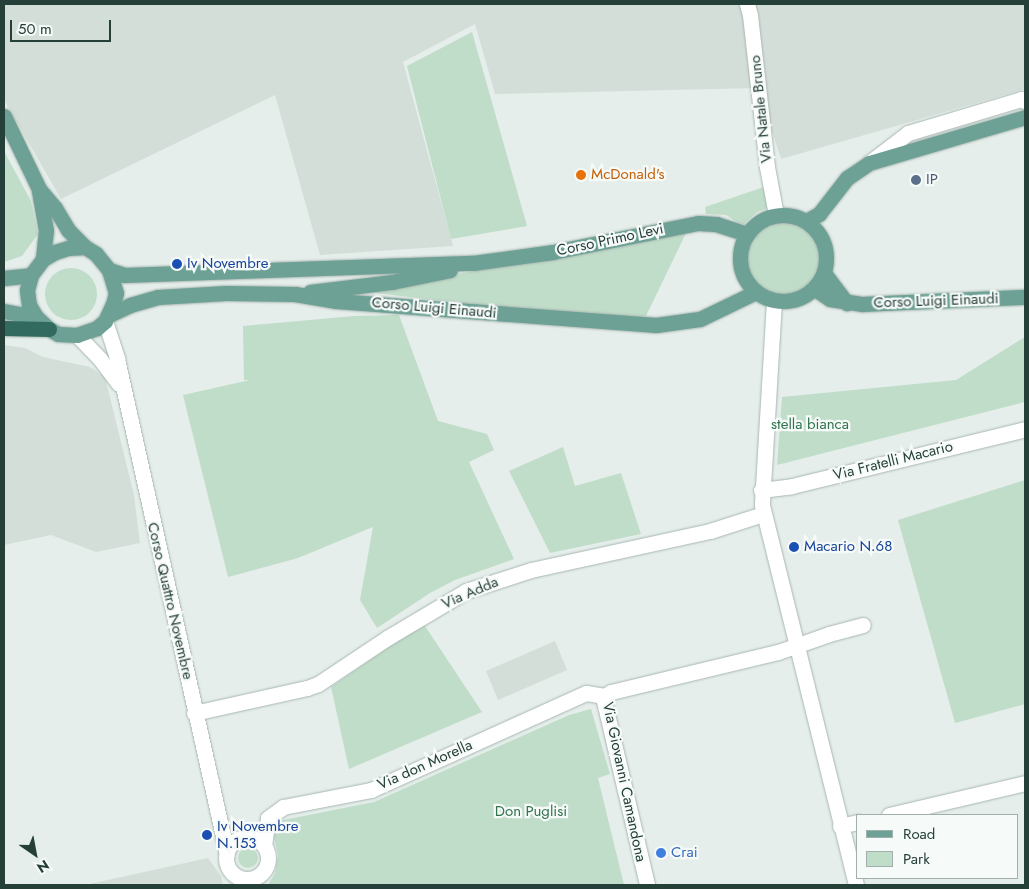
<!DOCTYPE html>
<style>
body{margin:0}
#map{position:relative;width:1029px;height:889px;overflow:hidden;background:#e5eeea;font-family:Jost,sans-serif}
div>[style]{position:absolute}
.built>*{inset:0;background:#d4ded9}
.green>*{inset:0;background:#c0ddc9}
.round{border-radius:50%}
.roads{filter:drop-shadow(0 0 1px #a8b6b1) drop-shadow(0 0 1px #a8b6b1)}
.minor>*{height:15px;margin:-7.5px;padding:0 7.5px;transform-origin:7.5px;border-radius:7.5px;background:#fff}
.minor>.ring{margin:-7.5px;padding:0;box-sizing:content-box;background:none;border:15px solid #fff;border-radius:50%}
.major>*{height:15px;margin:-7.5px;padding:0 7.5px;transform-origin:7.5px;border-radius:7.5px;background:#6da195}
.major>.ring{margin:-7.5px;padding:0;box-sizing:content-box;background:none;border:15px solid #6da195;border-radius:50%}
.highway>*{height:15px;margin:-7.5px;padding:0 7.5px;transform-origin:7.5px;border-radius:7.5px;background:#326a60}
.dots>*{width:14px;height:14px;translate:-50% -50%;box-sizing:border-box;border:2px solid #f6faf8;border-radius:50%}
span{translate:-50% -50%;white-space:nowrap;text-align:center;line-height:1.15;-webkit-text-stroke:4.5px #f6faf8;paint-order:stroke}
.street-label{font-size:15px;color:#253f39}
.food-label{font-size:15px;color:#c56008}
.left{translate:0 -50%;text-align:left}
.service-label{font-size:15px;color:#4e5e75}
.transit-label{font-size:15px;color:#164399}
.park-label{font-size:15px;color:#31744d}
.shop-label{font-size:15px;color:#366cbe}
.frame{position:absolute;inset:0;border:5px solid #253f39;pointer-events:none}
.legend{position:absolute;left:856px;top:814px;width:162px;height:65px;box-sizing:border-box;background:#f6faf8;border:1px solid #a2afac;margin:0;padding:6px 9px;list-style:none;font-size:15px;color:#253f39}
.legend li{display:flex;align-items:center;gap:10px;height:25px}
.legend b{width:25px;border:1px solid #a2afac}
.north{position:absolute;left:10px;top:829px;width:50px;height:50px;-webkit-text-stroke:4px #f6faf8;paint-order:stroke;rotate:147deg;font-size:14px;font-weight:700;line-height:20px;text-align:center;color:#253f39}
.north::after{content:'';display:block;margin:auto;width:18px;height:22px;background:#253f39;clip-path:polygon(50% 0,100% 100%,50% 72%,0 100%)}
.scale{position:absolute;left:10px;top:20px;width:101px;height:22px;box-sizing:border-box;border:2px solid #253f39;border-top:0;padding-left:6px;font-size:15px;line-height:18px;white-space:nowrap;color:#253f39;-webkit-text-stroke:4px #f6faf8;paint-order:stroke}
</style>
<div id="map">
<div class="built">
<i style="clip-path:polygon(4px 4px,1025px 4px,1025px 89px,781px 159px,758px 88px,495px 94px,475px 24px,403px 62px,453px 246px,320px 255px,275px 95px,61px 199px,4px 100px)"></i>
<i style="clip-path:polygon(4px 345px,25px 348px,43px 357px,90px 367px,105px 377px,134px 495px,140px 543px,96px 552px,51px 535px,4px 545px)"></i>
<i style="clip-path:polygon(555px 641px,567px 670px,498px 700px,486px 671px)"></i>
<i style="clip-path:polygon(208px 858px,221px 876px,223px 885px,85px 885px)"></i>
</div>
<div class="green">
<i style="clip-path:polygon(472px 32px,527px 226px,451px 239px,407px 66px)"></i>
<i style="clip-path:polygon(4px 151px,31px 201px,38px 234px,22px 256px,4px 262px)"></i>
<i style="clip-path:polygon(764px 187px,768px 208px,757px 212px,744px 224px,738px 223px,726px 215px,706px 214px,705px 207px)"></i>
<i class="round" style="left:746px;top:220px;width:74px;height:74px"></i>
<i style="clip-path:polygon(688px 229px,646px 316px,614px 322px,368px 292px,444px 276px,538px 261px)"></i>
<i class="round" style="left:45px;top:268px;width:52px;height:52px"></i>
<i style="clip-path:polygon(399px 315px,438px 421px,487px 434px,494px 450px,469px 462px,514px 559px,455px 580px,430px 593px,377px 628px,360px 600px,373px 527px,298px 558px,228px 577px,183px 395px,250px 380px,244px 380px,243px 326px,354px 316px)"></i>
<i style="clip-path:polygon(1025px 337px,1025px 402px,777px 465px,782px 397px,956px 380px)"></i>
<i style="clip-path:polygon(563px 447px,575px 486px,621px 473px,641px 534px,550px 553px,509px 471px)"></i>
<i style="clip-path:polygon(1025px 480px,1025px 704px,955px 723px,898px 520px)"></i>
<i style="clip-path:polygon(423px 623px,482px 712px,349px 769px,331px 687px)"></i>
<i style="clip-path:polygon(591px 709px,610px 774px,598px 778px,624px 885px,268px 885px,275px 873px,278px 855px,273px 833px,278px 821px,374px 802px,569px 715px)"></i>
<i class="round" style="left:238px;top:848px;width:20px;height:20px"></i>
</div>
<div class="roads">
<div class="minor">
<i style="left:747px;top:4px;width:11px;rotate:75deg"></i>
<i style="left:750px;top:15px;width:153px;rotate:83.6deg"></i>
<i style="left:767px;top:167px;width:49px;rotate:79.4deg"></i>
<i style="left:869px;top:163px;width:49px;rotate:-37.6deg"></i>
<i style="left:908px;top:133px;width:118px;rotate:-16.7deg"></i>
<i style="left:1021px;top:99px;width:4px;rotate:27deg"></i>
<i style="left:774px;top:301px;width:204px;rotate:93.4deg"></i>
<i style="left:762px;top:505px;width:391px;rotate:76.1deg"></i>
<i style="left:105px;top:321px;width:40px;rotate:72deg"></i>
<i style="left:117px;top:359px;width:507px;rotate:77.47deg"></i>
<i style="left:77px;top:335px;width:33px;rotate:46deg"></i>
<i style="left:100px;top:359px;width:31px;rotate:53deg"></i>
<i style="left:761px;top:490px;width:31px;rotate:-7deg"></i>
<i style="left:792px;top:486px;width:240px;rotate:-13.7deg"></i>
<i style="left:605px;top:696px;width:7px;rotate:-34deg"></i>
<i style="left:611px;top:692px;width:172px;rotate:-13.5deg"></i>
<i style="left:778px;top:652px;width:54px;rotate:-19.4deg"></i>
<i style="left:829px;top:634px;width:35px;rotate:-15deg"></i>
<i style="left:605px;top:696px;width:5px;rotate:101deg"></i>
<i style="left:604px;top:701px;width:189px;rotate:76.8deg"></i>
<i style="left:194px;top:713px;width:116px;rotate:-12.5deg"></i>
<i style="left:307px;top:688px;width:12px;rotate:-20deg"></i>
<i style="left:318px;top:684px;width:83px;rotate:-33.7deg"></i>
<i style="left:387px;top:638px;width:92px;rotate:-30.7deg"></i>
<i style="left:466px;top:591px;width:68px;rotate:-17.9deg"></i>
<i style="left:531px;top:570px;width:183px;rotate:-12.3deg"></i>
<i style="left:710px;top:531px;width:56px;rotate:-17.8deg"></i>
<i style="left:889px;top:815px;width:140px;rotate:-13.2deg"></i>
<i style="left:840px;top:826px;width:18px;rotate:-13deg"></i>
<i class="ring" style="left:226px;top:837px;width:27px;height:27px"></i>
<i style="left:264px;top:846px;width:28px;rotate:-82deg"></i>
<i style="left:268px;top:818px;width:19px;rotate:-36deg"></i>
<i style="left:283px;top:807px;width:90px;rotate:-10.9deg"></i>
<i style="left:371px;top:790px;width:236px;rotate:-24.3deg"></i>
<i style="left:586px;top:693px;width:19px;rotate:9deg"></i>
</div>
<div class="major">
<i style="left:4px;top:116px;width:81px;rotate:64.4deg"></i>
<i style="left:39px;top:189px;width:25px;rotate:50deg"></i>
<i style="left:55px;top:208px;width:26px;rotate:59deg"></i>
<i style="left:68px;top:230px;width:24px;rotate:45deg"></i>
<i style="left:39px;top:191px;width:40px;rotate:80deg"></i>
<i style="left:46px;top:230px;width:29px;rotate:96deg"></i>
<i class="ring" style="left:740px;top:215px;width:71px;height:71px"></i>
<i style="left:806px;top:221px;width:15px;rotate:-28deg"></i>
<i style="left:819px;top:214px;width:46px;rotate:-52.1deg"></i>
<i style="left:847px;top:178px;width:27px;rotate:-34deg"></i>
<i style="left:869px;top:163px;width:163px;rotate:-16.4deg"></i>
<i style="left:85px;top:247px;width:13px;rotate:32deg"></i>
<i style="left:96px;top:254px;width:21px;rotate:51deg"></i>
<i style="left:109px;top:270px;width:24px;rotate:73deg"></i>
<i style="left:116px;top:293px;width:11px;rotate:105deg"></i>
<i style="left:113px;top:304px;width:19px;rotate:115deg"></i>
<i style="left:105px;top:321px;width:11px;rotate:139deg"></i>
<i style="left:97px;top:328px;width:21px;rotate:161deg"></i>
<i style="left:77px;top:335px;width:19px;rotate:-177deg"></i>
<i style="left:58px;top:334px;width:10px;rotate:-151deg"></i>
<i style="left:49px;top:329px;width:18px;rotate:-137deg"></i>
<i style="left:36px;top:317px;width:14px;rotate:-120deg"></i>
<i style="left:29px;top:305px;width:15px;rotate:-98deg"></i>
<i style="left:27px;top:290px;width:16px;rotate:-75deg"></i>
<i style="left:31px;top:275px;width:20px;rotate:-53deg"></i>
<i style="left:43px;top:259px;width:14px;rotate:-30deg"></i>
<i style="left:55px;top:252px;width:14px;rotate:-17deg"></i>
<i style="left:68px;top:248px;width:17px;rotate:-3deg"></i>
<i style="left:109px;top:270px;width:16px;rotate:18deg"></i>
<i style="left:124px;top:275px;width:349px;rotate:-2deg"></i>
<i style="left:473px;top:263px;width:81px;rotate:-7.8deg"></i>
<i style="left:553px;top:252px;width:148px;rotate:-11.3deg"></i>
<i style="left:698px;top:223px;width:18px;rotate:3deg"></i>
<i style="left:716px;top:224px;width:33px;rotate:18deg"></i>
<i style="left:824px;top:273px;width:38px;rotate:53deg"></i>
<i style="left:4px;top:278px;width:27px;rotate:-6deg"></i>
<i style="left:814px;top:288px;width:19px;rotate:35deg"></i>
<i style="left:830px;top:299px;width:33px;rotate:9deg"></i>
<i style="left:863px;top:304px;width:162px;rotate:-2.5deg"></i>
<i style="left:310px;top:292px;width:83px;rotate:-7deg"></i>
<i style="left:392px;top:282px;width:59px;rotate:-11.7deg"></i>
<i style="left:4px;top:311px;width:33px;rotate:11deg"></i>
<i style="left:109px;top:315px;width:23px;rotate:-25deg"></i>
<i style="left:130px;top:305px;width:29px;rotate:-16deg"></i>
<i style="left:158px;top:297px;width:68px;rotate:-3.4deg"></i>
<i style="left:226px;top:293px;width:69px;rotate:0.8deg"></i>
<i style="left:295px;top:294px;width:42px;rotate:9.7deg"></i>
<i style="left:336px;top:301px;width:321px;rotate:4.3deg"></i>
<i style="left:656px;top:325px;width:44px;rotate:-7.8deg"></i>
<i style="left:700px;top:319px;width:62px;rotate:-25.7deg"></i>
</div>
<div class="highway">
<i style="left:4px;top:328px;width:45px;rotate:1.3deg"></i>
</div>
</div>
<div class="dots">
<i style="left:581px;top:175px;background:#e8710a"></i>
<i style="left:916px;top:180px;background:#5c6f8a"></i>
<i style="left:177px;top:264px;background:#1a4fb4"></i>
<i style="left:794px;top:547px;background:#1a4fb4"></i>
<i style="left:207px;top:835px;background:#1a4fb4"></i>
<i style="left:661px;top:853px;background:#3f7fe0"></i>
</div>
<div class="street-label">
<span style="left:761px;top:109px;rotate:-96deg">Via Natale Bruno</span>
<span style="left:610px;top:240px;rotate:-12deg">Corso Primo Levi</span>
<span style="left:936px;top:301px;rotate:-2deg">Corso Luigi Einaudi</span>
<span style="left:434px;top:308px;rotate:5deg">Corso Luigi Einaudi</span>
<span style="left:893px;top:461px;rotate:-14deg">Via Fratelli Macario</span>
<span style="left:470px;top:593px;rotate:-23deg">Via Adda</span>
<span style="left:170px;top:601px;rotate:77deg">Corso Quattro Novembre</span>
<span style="left:425px;top:765px;rotate:-24deg">Via don Morella</span>
<span style="left:624px;top:782px;rotate:78deg">Via Giovanni Camandona</span>
</div>
<div class="food-label">
<span class="left" style="left:591px;top:175px">McDonald's</span>
</div>
<div class="service-label">
<span class="left" style="left:926px;top:180px">IP</span>
</div>
<div class="transit-label">
<span class="left" style="left:187px;top:264px">Iv Novembre</span>
<span class="left" style="left:804px;top:547px">Macario N.68</span>
<span class="left" style="left:217px;top:835px">Iv Novembre<br>N.153</span>
</div>
<div class="park-label">
<span style="left:810px;top:425px">stella bianca</span>
<span style="left:531px;top:812px">Don Puglisi</span>
</div>
<div class="shop-label">
<span class="left" style="left:671px;top:853px">Crai</span>
</div>
<div class="frame"></div>
<ul class="legend">
<li><b style="height:6px;background:#6da195"></b>Road</li>
<li><b style="height:14px;background:#c0ddc9"></b>Park</li>
</ul>
<div class="north">N</div>
<div class="scale">50 m</div>
</div>
